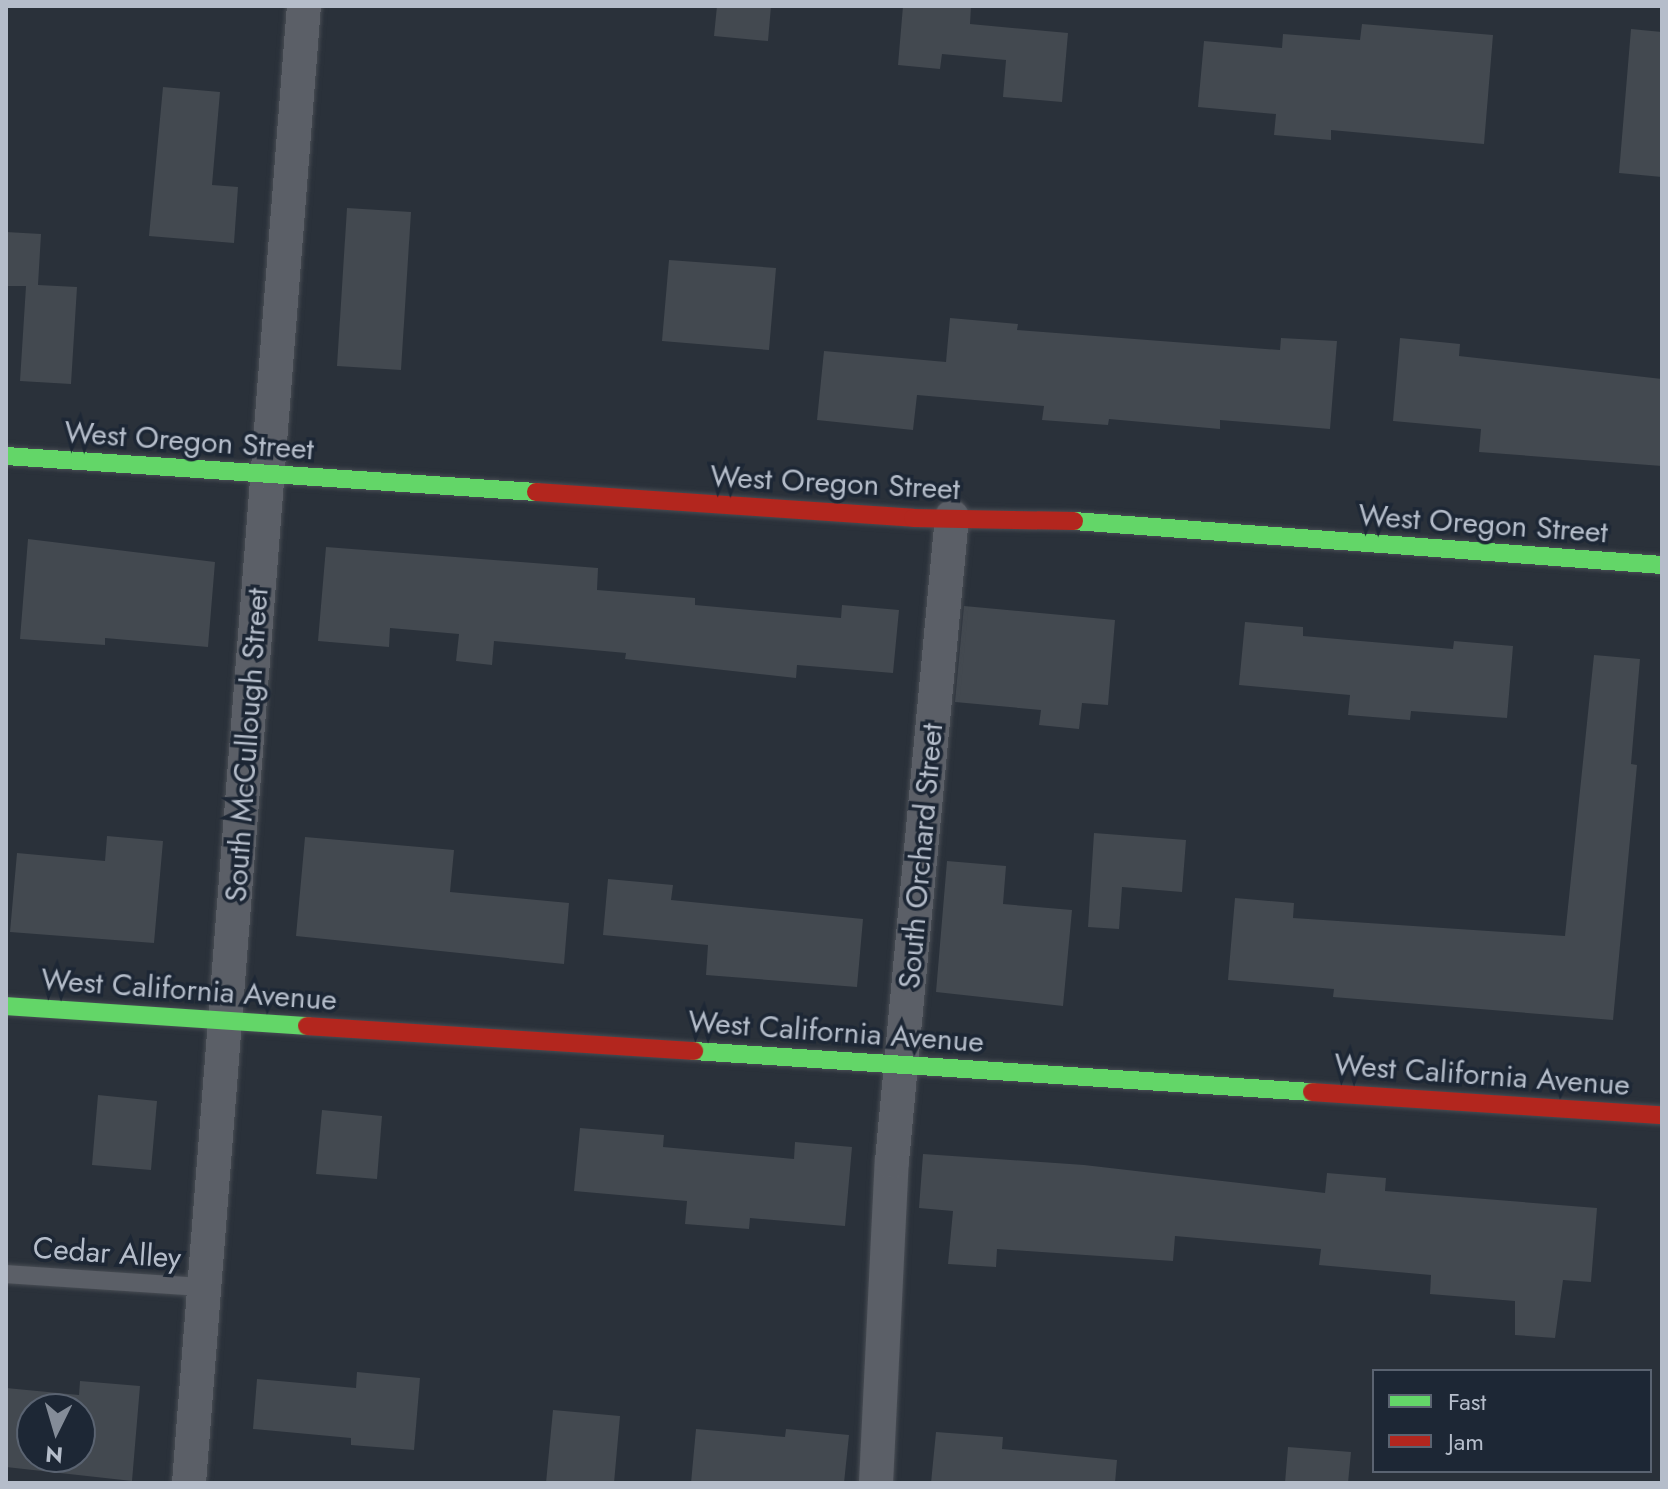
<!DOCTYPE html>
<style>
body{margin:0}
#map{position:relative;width:1668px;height:1489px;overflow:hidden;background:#2a313a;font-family:Jost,sans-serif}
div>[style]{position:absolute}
.building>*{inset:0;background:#434950}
.roads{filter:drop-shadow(0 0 2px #484d54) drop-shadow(0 0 2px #484d54)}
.lane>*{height:18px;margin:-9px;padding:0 9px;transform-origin:9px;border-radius:9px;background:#5b5f67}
.street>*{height:34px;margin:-17px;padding:0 17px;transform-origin:17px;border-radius:17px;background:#5b5f67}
.fast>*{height:18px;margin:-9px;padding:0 9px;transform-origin:9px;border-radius:9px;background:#63d668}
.jam>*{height:18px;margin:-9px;padding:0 9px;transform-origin:9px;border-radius:9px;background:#b3261e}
span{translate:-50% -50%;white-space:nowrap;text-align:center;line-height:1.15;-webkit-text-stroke:7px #1d2735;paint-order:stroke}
.street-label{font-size:30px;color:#b5bdca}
.frame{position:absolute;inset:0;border:8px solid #b5bdca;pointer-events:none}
.legend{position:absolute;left:1372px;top:1369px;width:280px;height:104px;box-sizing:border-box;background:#1d2735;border:2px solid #5a6371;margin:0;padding:10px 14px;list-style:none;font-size:24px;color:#b5bdca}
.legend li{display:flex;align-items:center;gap:16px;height:40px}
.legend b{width:40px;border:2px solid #5a6371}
.north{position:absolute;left:16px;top:1393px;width:80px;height:80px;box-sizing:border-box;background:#1d2735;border:2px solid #5a6371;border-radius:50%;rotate:185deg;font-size:22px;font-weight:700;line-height:32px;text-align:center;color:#b5bdca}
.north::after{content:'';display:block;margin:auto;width:28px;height:36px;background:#848c98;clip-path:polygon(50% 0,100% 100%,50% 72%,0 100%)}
</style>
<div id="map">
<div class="building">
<i style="clip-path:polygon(717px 6px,771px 6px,768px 41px,714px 36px)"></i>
<i style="clip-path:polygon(903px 6px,971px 6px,970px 24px,1068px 33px,1062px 102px,1003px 97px,1006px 60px,942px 54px,940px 69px,898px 65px)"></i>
<i style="clip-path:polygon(1362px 24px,1493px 35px,1484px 144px,1331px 130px,1331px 140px,1274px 135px,1276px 114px,1198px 107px,1204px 41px,1282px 48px,1283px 34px,1360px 40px)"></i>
<i style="clip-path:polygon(1631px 29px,1662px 32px,1662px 177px,1619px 173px)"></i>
<i style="clip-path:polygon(163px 87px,220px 92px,212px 185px,238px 187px,234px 243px,149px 236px)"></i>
<i style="clip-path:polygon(347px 208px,411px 212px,401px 370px,337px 366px)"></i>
<i style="clip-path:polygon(6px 232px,41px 234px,38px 285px,77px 287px,71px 384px,20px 381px,26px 286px,6px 286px)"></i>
<i style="clip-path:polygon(669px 260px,776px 268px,769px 350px,662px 341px)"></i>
<i style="clip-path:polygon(950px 318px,1018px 324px,1017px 330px,1280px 350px,1281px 338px,1337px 341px,1330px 429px,1220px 420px,1220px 429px,1109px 419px,1108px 425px,1042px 420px,1044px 406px,917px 395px,913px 430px,817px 420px,824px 351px,946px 362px)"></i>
<i style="clip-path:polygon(1400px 338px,1460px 344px,1459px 356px,1662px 379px,1662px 466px,1479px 452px,1481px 429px,1393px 421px)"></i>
<i style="clip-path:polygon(28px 539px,215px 562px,208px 647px,105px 638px,105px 645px,20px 639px)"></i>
<i style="clip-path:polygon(326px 547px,598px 568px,597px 590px,695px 598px,695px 605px,841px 618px,842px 605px,899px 610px,893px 673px,797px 665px,796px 678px,625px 659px,626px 653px,494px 641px,492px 665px,456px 661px,459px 634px,390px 628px,389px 647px,318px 641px)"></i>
<i style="clip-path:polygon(964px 606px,1115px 620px,1108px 705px,1082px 703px,1079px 729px,1039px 725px,1041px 710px,955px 702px)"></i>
<i style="clip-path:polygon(1245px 622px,1303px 627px,1303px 636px,1453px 649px,1454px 641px,1513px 646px,1507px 718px,1411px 711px,1410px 720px,1348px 715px,1350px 695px,1239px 685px)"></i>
<i style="clip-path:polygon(1594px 655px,1640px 659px,1631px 764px,1637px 765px,1613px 1020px,1333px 997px,1334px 989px,1228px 980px,1235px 898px,1294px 903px,1293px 918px,1565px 936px)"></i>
<i style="clip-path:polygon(1094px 833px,1186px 840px,1182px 892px,1122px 887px,1119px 929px,1088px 927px)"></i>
<i style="clip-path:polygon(107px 836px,163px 841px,154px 943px,10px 932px,17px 853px,105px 861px)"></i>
<i style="clip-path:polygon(305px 837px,454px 850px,450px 892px,569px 903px,564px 964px,296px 936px)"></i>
<i style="clip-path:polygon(947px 861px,1006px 866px,1003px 904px,1072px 910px,1063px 1006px,936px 992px)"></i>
<i style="clip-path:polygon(608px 879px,673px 885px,671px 900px,863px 919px,857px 987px,706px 975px,708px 945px,603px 935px)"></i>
<i style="clip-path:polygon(98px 1095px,157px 1101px,151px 1170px,92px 1165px)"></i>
<i style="clip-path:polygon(322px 1110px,382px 1116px,377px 1179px,316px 1174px)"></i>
<i style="clip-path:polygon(580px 1128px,664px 1135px,663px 1147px,794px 1159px,795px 1142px,852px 1147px,845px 1226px,750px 1218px,749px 1229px,685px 1224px,687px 1201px,574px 1191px)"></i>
<i style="clip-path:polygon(923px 1154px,1084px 1165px,1325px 1193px,1327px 1173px,1386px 1178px,1385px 1191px,1597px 1208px,1591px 1282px,1563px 1280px,1555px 1338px,1515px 1335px,1515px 1301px,1430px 1294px,1431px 1275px,1319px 1265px,1321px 1249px,1175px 1236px,1173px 1261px,997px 1249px,996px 1267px,948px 1264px,953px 1211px,919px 1208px)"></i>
<i style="clip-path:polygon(357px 1372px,420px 1378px,414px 1450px,351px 1445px,351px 1438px,253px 1429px,257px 1379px,356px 1388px)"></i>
<i style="clip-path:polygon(evenodd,80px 1381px,140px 1386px,132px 1481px,6px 1467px,6px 1388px,79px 1395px,80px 1381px,32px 1409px,80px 1409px,80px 1457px,32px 1457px,32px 1409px)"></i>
<i style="clip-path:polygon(553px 1410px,620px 1416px,614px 1483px,546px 1483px)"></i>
<i style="clip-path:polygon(696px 1429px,785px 1437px,786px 1429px,849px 1435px,844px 1483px,691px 1483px)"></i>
<i style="clip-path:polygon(936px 1432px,1003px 1437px,1002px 1449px,1117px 1460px,1115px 1483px,931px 1483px)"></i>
<i style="clip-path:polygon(1288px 1447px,1351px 1452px,1348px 1483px,1285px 1483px)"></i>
</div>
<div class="roads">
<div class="lane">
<i style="left:6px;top:1274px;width:198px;rotate:3.8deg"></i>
</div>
<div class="street">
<i style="left:189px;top:1483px;width:1481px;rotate:-85.55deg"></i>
<i style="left:876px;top:1483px;width:322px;rotate:-87.2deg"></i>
<i style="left:892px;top:1161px;width:647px;rotate:-84.68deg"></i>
</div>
<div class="fast">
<i style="left:6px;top:456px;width:531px;rotate:3.89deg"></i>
<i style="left:1074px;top:521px;width:590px;rotate:4.28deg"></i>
<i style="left:6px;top:1006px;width:302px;rotate:3.8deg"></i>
<i style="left:694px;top:1051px;width:619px;rotate:3.8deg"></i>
</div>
<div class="jam">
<i style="left:536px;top:492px;width:378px;rotate:3.9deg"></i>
<i style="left:913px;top:518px;width:161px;rotate:1.1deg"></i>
<i style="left:307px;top:1026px;width:388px;rotate:3.7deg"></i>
<i style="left:1312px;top:1092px;width:351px;rotate:3.8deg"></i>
</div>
</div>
<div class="street-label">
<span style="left:189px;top:441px;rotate:4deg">West Oregon Street</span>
<span style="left:835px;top:483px;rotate:3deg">West Oregon Street</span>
<span style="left:1483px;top:524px;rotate:4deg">West Oregon Street</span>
<span style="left:247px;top:745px;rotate:-86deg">South McCullough Street</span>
<span style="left:921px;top:856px;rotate:-85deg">South Orchard Street</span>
<span style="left:189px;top:990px;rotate:4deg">West California Avenue</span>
<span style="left:836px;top:1032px;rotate:4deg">West California Avenue</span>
<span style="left:1482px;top:1075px;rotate:4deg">West California Avenue</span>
<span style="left:107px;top:1253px;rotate:4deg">Cedar Alley</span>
</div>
<div class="frame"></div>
<ul class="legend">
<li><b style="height:10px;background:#63d668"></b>Fast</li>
<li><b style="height:10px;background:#b3261e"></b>Jam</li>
</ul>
<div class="north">N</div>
</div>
